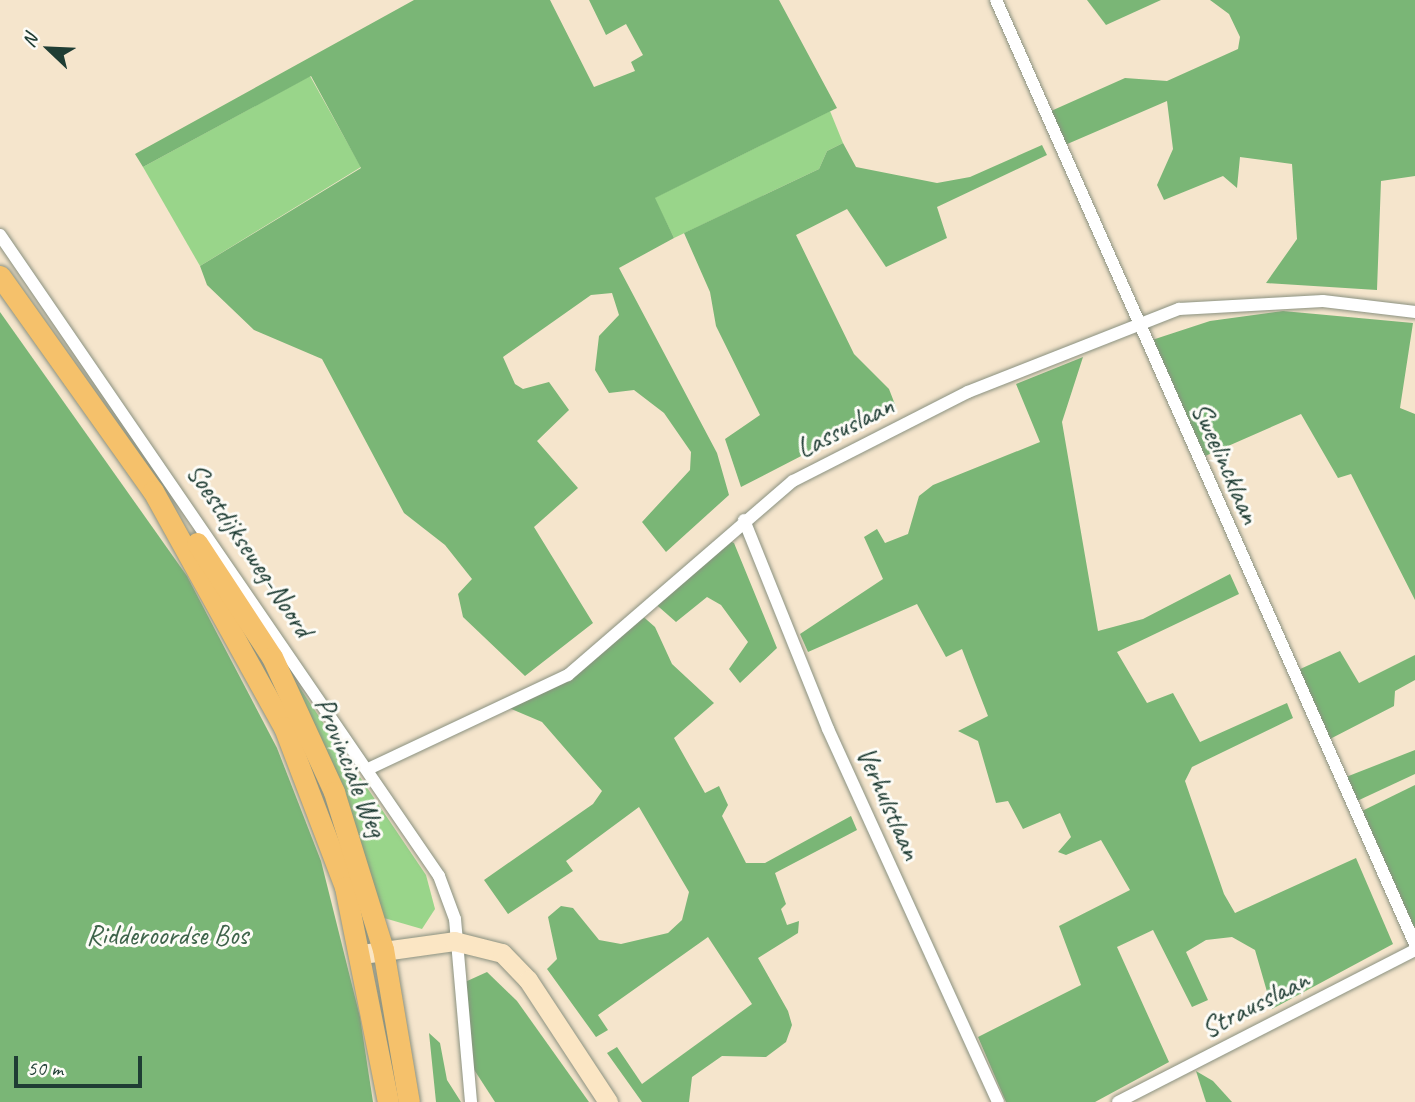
<!DOCTYPE html>
<style>
body{margin:0}
#map{position:relative;width:1415px;height:1102px;overflow:hidden;background:#f5e5cc;font-family:Caveat,sans-serif}
div>[style]{position:absolute}
.green>*{inset:0;background:#99d58a}
.forest>*{inset:0;background:#7ab676}
.roads{filter:drop-shadow(0 0 2px #8a9180) drop-shadow(0 0 2px #8a9180)}
.street>*{height:12px;margin:-6px;padding:0 6px;transform-origin:6px;border-radius:6px;background:#fff}
.secondary>*{height:19px;margin:-9.5px;padding:0 9.5px;transform-origin:9.5px;border-radius:9.5px;background:#fbe6c4}
.primary>*{height:21px;margin:-10.5px;padding:0 10.5px;transform-origin:10.5px;border-radius:10.5px;background:#f5c16b}
span{translate:-50% -50%;white-space:nowrap;text-align:center;line-height:1.15;-webkit-text-stroke:6px #fdfcf7;paint-order:stroke}
.street-label{font-size:28px;color:#1f3d34}
.park-label{font-size:28px;color:#3e634a}
.north{position:absolute;left:14px;top:14px;width:70px;height:70px;-webkit-text-stroke:5px #fdfcf7;paint-order:stroke;rotate:293deg;font-size:19px;font-weight:700;line-height:28px;text-align:center;color:#1f3d34}
.north::after{content:'';display:block;margin:auto;width:24px;height:32px;background:#1f3d34;clip-path:polygon(50% 0,100% 100%,50% 72%,0 100%)}
.scale{position:absolute;left:14px;top:1056px;width:128px;height:32px;box-sizing:border-box;border:4px solid #1f3d34;border-top:0;padding-left:9px;font-size:21px;line-height:24px;white-space:nowrap;color:#1f3d34;-webkit-text-stroke:5px #fdfcf7;paint-order:stroke}
</style>
<div id="map">
<div class="green">
<i style="clip-path:polygon(310px 76px,361px 167px,200px 266px,143px 167px)"></i>
<i style="clip-path:polygon(830px 111px,843px 143px,827px 151px,819px 169px,674px 238px,654px 198px)"></i>
<i style="clip-path:polygon(258px 626px,426px 875px,435px 909px,422px 929px,384px 918px)"></i>
</div>
<div class="forest">
<i style="clip-path:polygon(414px 0,550px 0,594px 87px,635px 71px,631px 62px,643px 55px,626px 24px,606px 35px,589px 0,779px 0,837px 108px,655px 198px,674px 238px,619px 268px,717px 453px,729px 495px,666px 552px,642px 522px,690px 470px,691px 452px,664px 413px,634px 390px,609px 393px,595px 370px,599px 336px,619px 315px,612px 293px,591px 295px,503px 357px,515px 384px,523px 389px,549px 382px,569px 410px,537px 441px,578px 488px,534px 527px,593px 623px,525px 676px,463px 617px,458px 594px,472px 579px,445px 545px,404px 513px,322px 359px,254px 330px,207px 285px,200px 266px,361px 168px,311px 76px,143px 167px,135px 154px)"></i>
<i style="clip-path:polygon(1087px 0,1161px 0,1106px 25px)"></i>
<i style="clip-path:polygon(1210px 0,1415px 0,1415px 176px,1381px 181px,1377px 290px,1266px 283px,1297px 239px,1292px 164px,1240px 157px,1237px 188px,1223px 176px,1164px 200px,1157px 185px,1173px 149px,1167px 101px,1065px 145px,1051px 111px,1125px 78px,1167px 81px,1238px 49px,1240px 37px,1229px 14px)"></i>
<i style="clip-path:polygon(843px 143px,856px 167px,937px 183px,970px 177px,1042px 145px,1047px 155px,937px 207px,947px 238px,886px 267px,847px 209px,796px 235px,854px 354px,889px 389px,896px 407px,741px 487px,725px 439px,760px 415px,716px 326px,710px 292px,684px 233px,819px 169px,827px 151px)"></i>
<i style="clip-path:polygon(1283px 311px,1413px 323px,1400px 408px,1415px 414px,1415px 600px,1351px 474px,1338px 478px,1301px 414px,1203px 457px,1152px 340px,1210px 321px)"></i>
<i style="clip-path:polygon(0 312px,187px 576px,277px 748px,321px 861px,360px 1017px,373px 1102px,0 1102px)"></i>
<i style="clip-path:polygon(1083px 357px,1062px 422px,1098px 631px,1143px 619px,1230px 574px,1239px 594px,1117px 652px,1147px 703px,1173px 693px,1200px 742px,1287px 703px,1293px 718px,1192px 767px,1185px 781px,1224px 894px,1235px 913px,1356px 858px,1393px 944px,1272px 1009px,1255px 950px,1232px 937px,1206px 940px,1186px 952px,1208px 1000px,1192px 1007px,1153px 930px,1117px 947px,1169px 1062px,1095px 1102px,1006px 1102px,978px 1037px,1081px 985px,1059px 926px,1130px 890px,1101px 840px,1066px 855px,1058px 852px,1071px 837px,1060px 813px,1023px 829px,1008px 801px,996px 803px,978px 741px,958px 731px,988px 716px,962px 649px,946px 657px,917px 604px,808px 652px,800px 634px,883px 579px,864px 537px,877px 529px,885px 543px,908px 534px,919px 496px,933px 485px,1040px 442px,1016px 384px)"></i>
<i style="clip-path:polygon(720px 536px,734px 543px,777px 648px,740px 683px,729px 669px,748px 642px,721px 605px,707px 597px,676px 622px,651px 600px)"></i>
<i style="clip-path:polygon(639px 613px,655px 627px,672px 664px,714px 703px,674px 738px,705px 793px,719px 786px,728px 805px,722px 816px,746px 863px,765px 863px,851px 816px,857px 830px,775px 873px,786px 904px,781px 909px,787px 925px,799px 921px,798px 933px,758px 958px,788px 1011px,792px 1025px,786px 1042px,766px 1057px,722px 1056px,692px 1077px,689px 1102px,642px 1102px,607px 1053px,617px 1047px,642px 1084px,752px 1004px,708px 937px,598px 1015px,608px 1030px,596px 1037px,547px 969px,557px 959px,548px 917px,561px 906px,573px 908px,599px 940px,621px 944px,668px 933px,682px 920px,689px 892px,639px 807px,566px 861px,573px 871px,508px 914px,484px 880px,593px 804px,602px 791px,542px 722px,509px 708px,536px 695px)"></i>
<i style="clip-path:polygon(1340px 651px,1359px 683px,1415px 655px,1415px 680px,1395px 691px,1394px 706px,1330px 739px,1298px 670px)"></i>
<i style="clip-path:polygon(1415px 750px,1415px 774px,1357px 801px,1346px 777px)"></i>
<i style="clip-path:polygon(1415px 785px,1415px 927px,1414px 927px,1362px 811px)"></i>
<i style="clip-path:polygon(487px 972px,517px 1001px,589px 1102px,495px 1102px,473px 1068px,465px 982px)"></i>
<i style="clip-path:polygon(429px 1033px,440px 1043px,447px 1080px,461px 1102px,436px 1102px)"></i>
<i style="clip-path:polygon(1196px 1071px,1213px 1081px,1232px 1102px,1206px 1102px)"></i>
</div>
<div class="roads">
<div class="street">
<i style="left:996px;top:0;width:1033px;rotate:66.07deg"></i>
<i style="left:0;top:235px;width:777px;rotate:55.59deg"></i>
<i style="left:439px;top:876px;width:46px;rotate:69.6deg"></i>
<i style="left:455px;top:919px;width:184px;rotate:85deg"></i>
<i style="left:744px;top:520px;width:225px;rotate:68.1deg"></i>
<i style="left:828px;top:729px;width:410px;rotate:65.5deg"></i>
<i style="left:368px;top:769px;width:221px;rotate:-25.2deg"></i>
<i style="left:568px;top:675px;width:297px;rotate:-40.8deg"></i>
<i style="left:793px;top:481px;width:196px;rotate:-27deg"></i>
<i style="left:968px;top:392px;width:227px;rotate:-21.5deg"></i>
<i style="left:1179px;top:309px;width:144px;rotate:-3.2deg"></i>
<i style="left:1323px;top:301px;width:93px;rotate:6.8deg"></i>
<i style="left:1118px;top:1102px;width:334px;rotate:-27.1deg"></i>
</div>
<div class="secondary">
<i style="left:362px;top:954px;width:93px;rotate:-8deg"></i>
<i style="left:454px;top:941px;width:49px;rotate:14deg"></i>
<i style="left:502px;top:953px;width:37px;rotate:46deg"></i>
<i style="left:528px;top:980px;width:146px;rotate:56.7deg"></i>
</div>
<div class="primary">
<i style="left:0;top:276px;width:264px;rotate:54.6deg"></i>
<i style="left:153px;top:491px;width:270px;rotate:61deg"></i>
<i style="left:284px;top:727px;width:171px;rotate:69.1deg"></i>
<i style="left:345px;top:887px;width:219px;rotate:78.7deg"></i>
<i style="left:197px;top:543px;width:136px;rotate:56.7deg"></i>
<i style="left:272px;top:657px;width:149px;rotate:65.3deg"></i>
<i style="left:334px;top:792px;width:164px;rotate:72.7deg"></i>
<i style="left:383px;top:949px;width:155px;rotate:80.4deg"></i>
</div>
</div>
<div class="street-label">
<span style="left:845px;top:427px;rotate:-27deg">Lassuslaan</span>
<span style="left:1226px;top:463px;rotate:66deg">Sweelincklaan</span>
<span style="left:250px;top:550px;rotate:56deg">Soestdijkseweg-Noord</span>
<span style="left:351px;top:767px;rotate:68deg">Provinciale Weg</span>
<span style="left:889px;top:803px;rotate:66deg">Verhulstlaan</span>
<span style="left:1255px;top:1004px;rotate:-27deg">Strausslaan</span>
</div>
<div class="park-label">
<span style="left:167px;top:935px">Ridderoordse Bos</span>
</div>
<div class="north">N</div>
<div class="scale">50 m</div>
</div>
